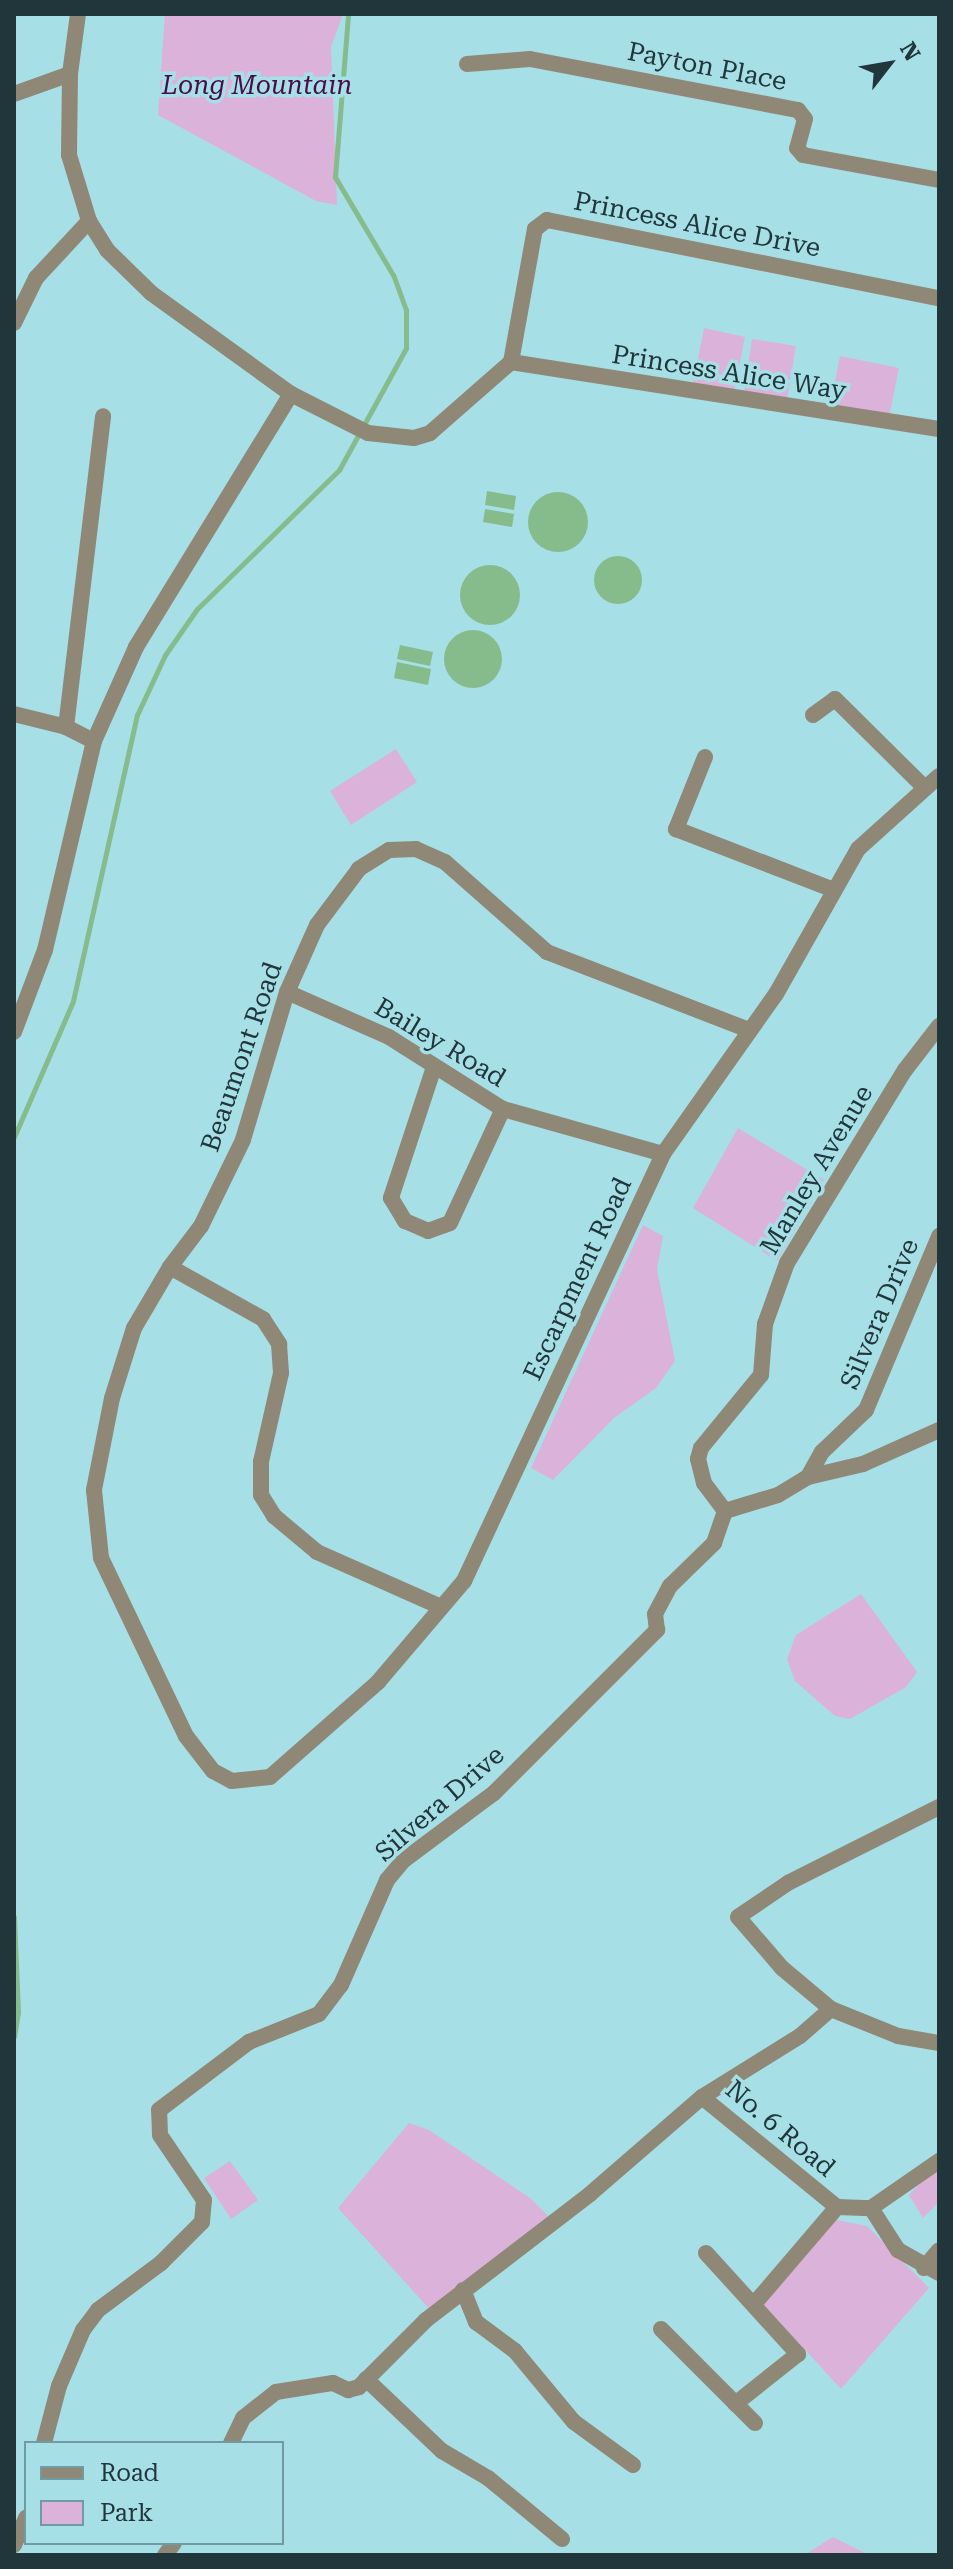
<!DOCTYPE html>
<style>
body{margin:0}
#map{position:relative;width:953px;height:2569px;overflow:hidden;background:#a7dfe7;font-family:"Roboto Serif",serif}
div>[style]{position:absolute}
.green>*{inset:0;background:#dbb2d9}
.water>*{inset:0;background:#86bc8c}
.round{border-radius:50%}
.stream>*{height:5px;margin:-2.5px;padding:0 2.5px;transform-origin:2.5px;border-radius:2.5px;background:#86bc8c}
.minor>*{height:16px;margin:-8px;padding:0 8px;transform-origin:8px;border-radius:8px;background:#8f8877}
span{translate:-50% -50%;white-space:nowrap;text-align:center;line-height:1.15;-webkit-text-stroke:7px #a7dfe7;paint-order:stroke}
.street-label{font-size:26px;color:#20363a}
.park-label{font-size:26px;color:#490c49;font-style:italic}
.frame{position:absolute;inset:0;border:16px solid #20363a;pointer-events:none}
.legend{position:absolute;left:24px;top:2441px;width:260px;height:104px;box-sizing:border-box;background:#a7dfe7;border:2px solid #719ba2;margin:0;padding:10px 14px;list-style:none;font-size:24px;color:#20363a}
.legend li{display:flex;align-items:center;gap:16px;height:40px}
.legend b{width:40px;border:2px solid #719ba2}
.north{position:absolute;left:849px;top:24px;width:80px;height:80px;-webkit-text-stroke:6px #a7dfe7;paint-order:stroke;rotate:59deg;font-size:22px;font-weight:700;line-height:32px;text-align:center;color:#20363a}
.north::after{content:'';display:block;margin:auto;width:28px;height:36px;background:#20363a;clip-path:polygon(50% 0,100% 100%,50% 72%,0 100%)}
</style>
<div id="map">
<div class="green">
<i style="clip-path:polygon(165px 14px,343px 14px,331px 47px,337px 205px,316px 201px,158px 115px)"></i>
<i style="clip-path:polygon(704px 328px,745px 337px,734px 393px,693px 384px)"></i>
<i style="clip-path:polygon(752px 339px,796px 346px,787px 400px,744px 393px)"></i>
<i style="clip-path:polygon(840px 356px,899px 368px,889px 417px,830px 406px)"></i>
<i style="clip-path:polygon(396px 749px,417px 782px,351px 825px,330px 791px)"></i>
<i style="clip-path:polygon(738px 1128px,824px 1180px,777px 1261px,693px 1208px)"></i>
<i style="clip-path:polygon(643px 1225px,663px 1236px,657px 1269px,675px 1361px,656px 1388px,614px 1418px,553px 1480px,531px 1468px)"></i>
<i style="clip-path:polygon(861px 1594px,917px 1672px,906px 1687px,850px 1719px,835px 1716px,795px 1681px,787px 1659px,796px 1635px)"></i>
<i style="clip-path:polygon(409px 2123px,429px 2130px,530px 2198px,549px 2217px,433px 2313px,338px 2208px)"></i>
<i style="clip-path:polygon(230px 2161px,258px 2200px,231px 2219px,204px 2178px)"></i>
<i style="clip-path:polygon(939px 2172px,939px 2202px,923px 2218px,909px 2195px,930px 2173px)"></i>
<i style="clip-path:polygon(836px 2220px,867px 2226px,929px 2288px,841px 2389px,763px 2304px)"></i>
<i style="clip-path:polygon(833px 2537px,869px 2555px,804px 2555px)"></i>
</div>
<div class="water">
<i style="clip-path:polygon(487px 491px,516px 496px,514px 510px,485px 505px)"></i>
<i class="round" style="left:528px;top:492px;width:60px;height:60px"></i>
<i style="clip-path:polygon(485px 509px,514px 514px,512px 527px,483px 522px)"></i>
<i class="round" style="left:594px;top:556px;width:48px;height:48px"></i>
<i class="round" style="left:460px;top:565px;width:60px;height:60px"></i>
<i class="round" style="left:444px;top:630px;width:58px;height:58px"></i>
<i style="clip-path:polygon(400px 645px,433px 652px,430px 666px,397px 659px)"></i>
<i style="clip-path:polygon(397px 662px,431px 669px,428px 685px,394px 678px)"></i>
</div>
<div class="stream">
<i style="left:14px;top:1137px;width:148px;rotate:-66.5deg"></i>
<i style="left:73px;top:1001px;width:293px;rotate:-77.4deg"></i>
<i style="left:137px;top:715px;width:66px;rotate:-65deg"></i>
<i style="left:165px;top:655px;width:56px;rotate:-55.2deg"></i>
<i style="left:197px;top:609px;width:199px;rotate:-44.4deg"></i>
<i style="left:339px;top:470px;width:139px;rotate:-61.2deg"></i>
<i style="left:406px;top:348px;width:38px;rotate:-90deg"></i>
<i style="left:406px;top:310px;width:37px;rotate:-110deg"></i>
<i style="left:393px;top:275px;width:114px;rotate:-120.6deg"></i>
<i style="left:335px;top:177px;width:164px;rotate:-85.4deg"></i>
<i style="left:14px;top:1917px;width:95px;rotate:87.6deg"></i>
<i style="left:18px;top:2012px;width:25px;rotate:99deg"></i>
</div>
<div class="minor">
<i style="left:467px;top:64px;width:63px;rotate:-4.5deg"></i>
<i style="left:530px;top:59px;width:273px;rotate:10.8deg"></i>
<i style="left:798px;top:110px;width:11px;rotate:52deg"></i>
<i style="left:805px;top:119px;width:30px;rotate:105deg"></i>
<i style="left:797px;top:148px;width:9px;rotate:49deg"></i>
<i style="left:803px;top:155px;width:138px;rotate:10.4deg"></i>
<i style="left:70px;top:74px;width:61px;rotate:-82.4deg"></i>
<i style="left:14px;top:94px;width:59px;rotate:-19.7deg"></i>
<i style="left:70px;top:74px;width:81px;rotate:90.7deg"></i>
<i style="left:69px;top:155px;width:69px;rotate:73.1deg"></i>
<i style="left:89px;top:221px;width:34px;rotate:58deg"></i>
<i style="left:107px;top:250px;width:62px;rotate:44.3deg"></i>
<i style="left:151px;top:293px;width:173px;rotate:35.8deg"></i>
<i style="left:291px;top:394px;width:86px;rotate:26.9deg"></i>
<i style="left:368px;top:433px;width:46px;rotate:6.2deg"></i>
<i style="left:414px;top:438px;width:17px;rotate:-17deg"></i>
<i style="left:430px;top:433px;width:108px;rotate:-41.2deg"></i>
<i style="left:14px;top:323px;width:50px;rotate:-63.9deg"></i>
<i style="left:36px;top:278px;width:78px;rotate:-47.1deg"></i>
<i style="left:511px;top:362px;width:135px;rotate:-79.8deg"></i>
<i style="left:535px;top:229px;width:15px;rotate:-37deg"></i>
<i style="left:547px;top:220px;width:400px;rotate:11.3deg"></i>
<i style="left:511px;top:362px;width:433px;rotate:8.9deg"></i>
<i style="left:14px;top:714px;width:54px;rotate:14deg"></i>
<i style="left:66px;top:727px;width:31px;rotate:27deg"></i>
<i style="left:813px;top:715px;width:27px;rotate:-36deg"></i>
<i style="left:835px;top:699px;width:124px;rotate:44.7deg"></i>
<i style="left:66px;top:727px;width:313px;rotate:-83.2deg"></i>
<i style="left:705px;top:757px;width:78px;rotate:111.9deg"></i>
<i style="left:676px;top:829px;width:169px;rotate:21.1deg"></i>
<i style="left:287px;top:992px;width:111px;rotate:23.8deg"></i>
<i style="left:389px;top:1037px;width:135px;rotate:32.3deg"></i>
<i style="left:503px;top:1109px;width:166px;rotate:15.7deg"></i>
<i style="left:749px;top:1030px;width:217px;rotate:-158.9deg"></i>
<i style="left:547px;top:952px;width:136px;rotate:-138.6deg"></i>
<i style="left:445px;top:862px;width:32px;rotate:-156deg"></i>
<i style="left:416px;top:849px;width:27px;rotate:178deg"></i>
<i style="left:389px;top:850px;width:36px;rotate:148deg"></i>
<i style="left:359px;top:869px;width:70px;rotate:126.9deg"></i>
<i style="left:317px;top:925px;width:73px;rotate:114.1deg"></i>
<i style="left:287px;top:992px;width:154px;rotate:106.6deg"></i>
<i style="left:243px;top:1140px;width:96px;rotate:116deg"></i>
<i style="left:201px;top:1226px;width:51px;rotate:127.1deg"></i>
<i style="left:170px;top:1267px;width:71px;rotate:120.5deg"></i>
<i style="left:134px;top:1328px;width:73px;rotate:107.4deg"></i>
<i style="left:112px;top:1398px;width:94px;rotate:101.1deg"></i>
<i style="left:94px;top:1490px;width:68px;rotate:84.1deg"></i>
<i style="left:101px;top:1558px;width:197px;rotate:64.5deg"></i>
<i style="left:186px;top:1736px;width:44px;rotate:52.4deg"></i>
<i style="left:213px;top:1771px;width:21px;rotate:28deg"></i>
<i style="left:232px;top:1781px;width:38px;rotate:-6deg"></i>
<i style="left:270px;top:1777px;width:144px;rotate:-41.3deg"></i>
<i style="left:378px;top:1682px;width:133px;rotate:-49.6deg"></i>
<i style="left:464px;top:1581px;width:471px;rotate:-65deg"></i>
<i style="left:663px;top:1154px;width:196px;rotate:-54.8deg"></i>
<i style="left:776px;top:994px;width:167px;rotate:-60.5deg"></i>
<i style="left:858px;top:849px;width:109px;rotate:-42deg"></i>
<i style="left:14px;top:1032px;width:88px;rotate:-69.3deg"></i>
<i style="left:45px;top:950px;width:215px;rotate:-76.8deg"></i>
<i style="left:94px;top:741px;width:103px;rotate:-65.9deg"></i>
<i style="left:136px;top:647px;width:297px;rotate:-58.5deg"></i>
<i style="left:434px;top:1067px;width:138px;rotate:108.2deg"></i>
<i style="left:391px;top:1198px;width:27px;rotate:59deg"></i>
<i style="left:405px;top:1221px;width:25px;rotate:23deg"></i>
<i style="left:428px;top:1231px;width:23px;rotate:-20deg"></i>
<i style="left:450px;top:1223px;width:126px;rotate:-65.1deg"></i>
<i style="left:170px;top:1267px;width:107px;rotate:29.2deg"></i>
<i style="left:263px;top:1319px;width:30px;rotate:57deg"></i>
<i style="left:279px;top:1344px;width:29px;rotate:86deg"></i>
<i style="left:281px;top:1373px;width:91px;rotate:102.7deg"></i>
<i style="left:261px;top:1462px;width:33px;rotate:90deg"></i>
<i style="left:261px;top:1495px;width:25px;rotate:58deg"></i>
<i style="left:274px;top:1516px;width:56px;rotate:39.9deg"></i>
<i style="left:317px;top:1552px;width:136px;rotate:23.9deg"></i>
<i style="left:808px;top:1477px;width:57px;rotate:-13.3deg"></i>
<i style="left:863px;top:1464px;width:83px;rotate:-24.1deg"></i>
<i style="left:725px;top:1511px;width:35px;rotate:-127deg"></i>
<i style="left:704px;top:1483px;width:25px;rotate:-104deg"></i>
<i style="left:698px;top:1459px;width:11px;rotate:-75deg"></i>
<i style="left:701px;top:1448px;width:94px;rotate:-50.6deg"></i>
<i style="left:761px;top:1375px;width:51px;rotate:-85.5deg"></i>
<i style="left:765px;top:1324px;width:65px;rotate:-70.2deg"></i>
<i style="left:787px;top:1263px;width:226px;rotate:-58.6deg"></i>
<i style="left:905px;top:1070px;width:56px;rotate:-52.3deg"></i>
<i style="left:939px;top:1807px;width:169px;rotate:153.3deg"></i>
<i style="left:788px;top:1883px;width:60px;rotate:145.8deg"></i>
<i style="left:738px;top:1917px;width:67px;rotate:49.2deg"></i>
<i style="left:782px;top:1968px;width:64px;rotate:39.9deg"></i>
<i style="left:831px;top:2009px;width:72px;rotate:21.9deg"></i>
<i style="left:898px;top:2036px;width:42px;rotate:9.7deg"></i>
<i style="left:702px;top:2097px;width:174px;rotate:39.2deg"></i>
<i style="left:837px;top:2207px;width:34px;rotate:2deg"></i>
<i style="left:871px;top:2208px;width:50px;rotate:57.3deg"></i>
<i style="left:898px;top:2250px;width:47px;rotate:29.3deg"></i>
<i style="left:871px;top:2208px;width:83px;rotate:-34.7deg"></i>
<i style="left:706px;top:2253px;width:137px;rotate:47.7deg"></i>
<i style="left:798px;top:2354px;width:80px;rotate:141.6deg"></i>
<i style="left:924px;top:2268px;width:23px;rotate:-50deg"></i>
<i style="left:463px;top:2290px;width:35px;rotate:68deg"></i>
<i style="left:476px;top:2322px;width:49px;rotate:36.6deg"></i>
<i style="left:515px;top:2351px;width:92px;rotate:50.3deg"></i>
<i style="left:574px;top:2422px;width:73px;rotate:36.1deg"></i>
<i style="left:755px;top:2303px;width:126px;rotate:-49.5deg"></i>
<i style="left:661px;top:2329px;width:133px;rotate:45deg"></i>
<i style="left:366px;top:2379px;width:105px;rotate:43.5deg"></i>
<i style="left:442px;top:2451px;width:53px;rotate:30.4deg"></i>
<i style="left:488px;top:2478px;width:96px;rotate:39.5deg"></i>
<i style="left:44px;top:2443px;width:59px;rotate:-75.3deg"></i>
<i style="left:59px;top:2386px;width:61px;rotate:-66.8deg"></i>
<i style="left:83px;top:2330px;width:25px;rotate:-53deg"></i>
<i style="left:98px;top:2310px;width:79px;rotate:-36.7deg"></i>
<i style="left:161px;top:2263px;width:58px;rotate:-45deg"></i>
<i style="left:202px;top:2222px;width:22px;rotate:-85deg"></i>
<i style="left:204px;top:2200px;width:78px;rotate:-124.1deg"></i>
<i style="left:160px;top:2135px;width:25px;rotate:-92deg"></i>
<i style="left:159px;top:2110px;width:113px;rotate:-37.1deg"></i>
<i style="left:249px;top:2042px;width:75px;rotate:-21.8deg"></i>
<i style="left:319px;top:2014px;width:36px;rotate:-53deg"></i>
<i style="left:341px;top:1985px;width:115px;rotate:-66.3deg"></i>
<i style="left:387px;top:1880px;width:26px;rotate:-50deg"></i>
<i style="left:404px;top:1860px;width:112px;rotate:-36.7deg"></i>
<i style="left:494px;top:1793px;width:231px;rotate:-45deg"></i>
<i style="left:657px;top:1630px;width:16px;rotate:-97deg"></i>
<i style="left:655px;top:1614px;width:32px;rotate:-62deg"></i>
<i style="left:670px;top:1586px;width:62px;rotate:-44.3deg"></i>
<i style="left:714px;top:1543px;width:34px;rotate:-71deg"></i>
<i style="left:725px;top:1511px;width:55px;rotate:-16.8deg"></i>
<i style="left:778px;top:1495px;width:35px;rotate:-31deg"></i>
<i style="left:808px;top:1477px;width:29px;rotate:-61deg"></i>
<i style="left:822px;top:1452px;width:61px;rotate:-43.7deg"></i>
<i style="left:866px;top:1410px;width:189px;rotate:-67.2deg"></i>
<i style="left:231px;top:2443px;width:28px;rotate:-64deg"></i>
<i style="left:243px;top:2418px;width:42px;rotate:-38.2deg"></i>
<i style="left:276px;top:2392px;width:58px;rotate:-9deg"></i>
<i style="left:333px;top:2383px;width:17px;rotate:25deg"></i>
<i style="left:348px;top:2390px;width:11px;rotate:-15deg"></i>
<i style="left:359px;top:2387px;width:95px;rotate:-45deg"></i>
<i style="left:426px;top:2320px;width:207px;rotate:-37.5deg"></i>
<i style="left:590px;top:2194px;width:148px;rotate:-40.9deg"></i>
<i style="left:702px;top:2097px;width:115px;rotate:-31.9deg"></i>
<i style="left:800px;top:2036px;width:41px;rotate:-41.1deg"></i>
<i style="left:14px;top:2545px;width:30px;rotate:-66deg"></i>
<i style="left:165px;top:2555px;width:15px;rotate:-53deg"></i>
</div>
<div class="street-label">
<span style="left:707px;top:67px;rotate:11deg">Payton Place</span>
<span style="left:697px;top:225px;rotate:11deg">Princess Alice Drive</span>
<span style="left:729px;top:373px;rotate:9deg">Princess Alice Way</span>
<span style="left:440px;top:1043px;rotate:31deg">Bailey Road</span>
<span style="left:242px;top:1057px;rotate:-71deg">Beaumont Road</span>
<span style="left:817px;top:1170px;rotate:-59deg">Manley Avenue</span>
<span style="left:578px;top:1279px;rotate:-65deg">Escarpment Road</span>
<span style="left:880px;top:1314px;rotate:-67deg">Silvera Drive</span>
<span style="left:440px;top:1804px;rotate:-41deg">Silvera Drive</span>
<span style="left:780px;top:2129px;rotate:40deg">No. 6 Road</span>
</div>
<div class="park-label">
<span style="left:257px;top:86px">Long Mountain</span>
</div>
<div class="frame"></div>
<ul class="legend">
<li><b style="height:10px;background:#8f8877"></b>Road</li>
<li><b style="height:22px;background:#dbb2d9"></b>Park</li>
</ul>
<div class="north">N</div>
</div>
